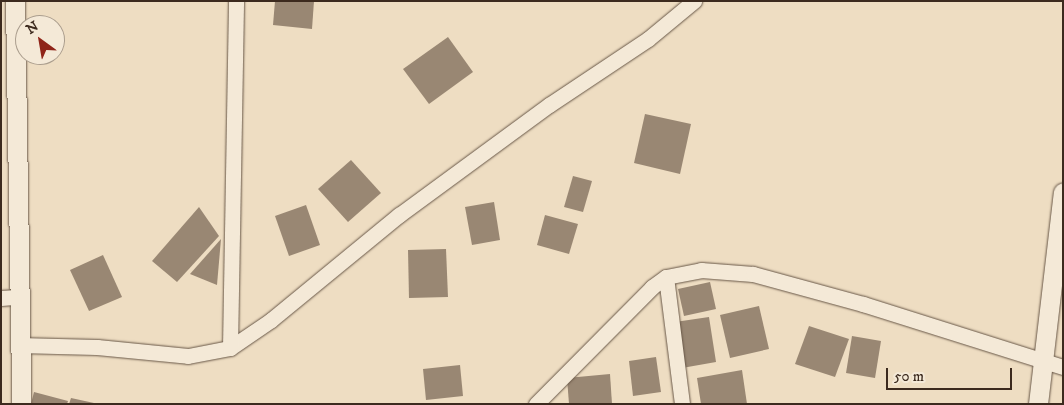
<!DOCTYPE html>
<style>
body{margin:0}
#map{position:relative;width:1064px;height:405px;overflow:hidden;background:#eeddc2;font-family:"IM FELL DW Pica",serif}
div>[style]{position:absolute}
.building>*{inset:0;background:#998773}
.roads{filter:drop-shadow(0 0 1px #685747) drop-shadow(0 0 1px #685747)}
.minor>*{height:15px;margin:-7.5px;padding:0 7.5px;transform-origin:7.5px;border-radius:7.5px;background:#f4e9d7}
.tertiary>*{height:19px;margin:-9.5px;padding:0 9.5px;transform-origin:9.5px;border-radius:9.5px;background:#f4e9d7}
span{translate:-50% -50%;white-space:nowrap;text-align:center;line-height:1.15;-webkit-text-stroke:4px #f4e9d7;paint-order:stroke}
.frame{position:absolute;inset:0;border:2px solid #3c2a1e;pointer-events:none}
.north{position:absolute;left:15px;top:15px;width:50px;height:50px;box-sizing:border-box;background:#f4e9d7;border:1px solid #aa9d8d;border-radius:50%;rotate:328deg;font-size:14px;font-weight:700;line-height:20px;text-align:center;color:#3c2a1e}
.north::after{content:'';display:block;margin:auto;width:18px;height:22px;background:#8f2418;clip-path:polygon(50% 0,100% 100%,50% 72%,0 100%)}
.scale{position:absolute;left:886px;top:368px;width:126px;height:22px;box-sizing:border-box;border:2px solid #3c2a1e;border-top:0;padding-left:6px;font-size:15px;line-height:18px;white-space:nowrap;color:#3c2a1e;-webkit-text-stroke:4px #f4e9d7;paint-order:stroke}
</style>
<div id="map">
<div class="building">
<i style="clip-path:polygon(275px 1px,314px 1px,312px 29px,273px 25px)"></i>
<i style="clip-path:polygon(448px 37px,473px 72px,429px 104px,403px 69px)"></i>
<i style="clip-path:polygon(645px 114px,691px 124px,680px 174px,634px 163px)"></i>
<i style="clip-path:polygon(351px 160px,381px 193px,348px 222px,318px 189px)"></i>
<i style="clip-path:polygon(573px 176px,592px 181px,583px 212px,564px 207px)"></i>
<i style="clip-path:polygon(494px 202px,500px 240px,472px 245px,465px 207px)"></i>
<i style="clip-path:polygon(306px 205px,320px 245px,289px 256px,275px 216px)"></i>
<i style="clip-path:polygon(199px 207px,219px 236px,177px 282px,152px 261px)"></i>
<i style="clip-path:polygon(545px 215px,578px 224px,569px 254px,537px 245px)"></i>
<i style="clip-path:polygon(221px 239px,217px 285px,190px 274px)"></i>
<i style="clip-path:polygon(446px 249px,448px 297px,409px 298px,408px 250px)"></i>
<i style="clip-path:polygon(103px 255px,122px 297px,89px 311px,70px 270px)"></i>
<i style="clip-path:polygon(710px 282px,716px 309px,684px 316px,678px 289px)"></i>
<i style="clip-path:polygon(759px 306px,769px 349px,730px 358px,720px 315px)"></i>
<i style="clip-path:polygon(709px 317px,716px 362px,682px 368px,675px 322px)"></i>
<i style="clip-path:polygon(809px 326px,849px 339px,835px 377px,795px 364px)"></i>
<i style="clip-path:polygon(852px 336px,881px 341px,875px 378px,846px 373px)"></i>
<i style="clip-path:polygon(656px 357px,661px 392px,633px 396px,629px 361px)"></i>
<i style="clip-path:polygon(460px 365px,463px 396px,426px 400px,423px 369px)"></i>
<i style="clip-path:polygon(742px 370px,747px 404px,701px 404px,697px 378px)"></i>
<i style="clip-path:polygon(610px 374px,612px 404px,569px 404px,567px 378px)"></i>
<i style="clip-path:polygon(34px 392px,68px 401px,67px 404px,31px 404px)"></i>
<i style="clip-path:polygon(71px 398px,94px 403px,94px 404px,69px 404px)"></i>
</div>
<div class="roads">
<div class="minor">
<i style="left:666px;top:277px;width:128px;rotate:82.8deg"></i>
<i style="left:1px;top:298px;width:16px;rotate:-4deg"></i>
<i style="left:18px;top:345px;width:79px;rotate:1.5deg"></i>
<i style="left:97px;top:347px;width:91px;rotate:5.6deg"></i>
<i style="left:188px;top:356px;width:43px;rotate:-10.8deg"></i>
<i style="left:230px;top:348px;width:50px;rotate:-34.3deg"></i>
<i style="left:271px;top:320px;width:166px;rotate:-39.4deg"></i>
<i style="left:399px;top:215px;width:186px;rotate:-36.3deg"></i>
<i style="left:549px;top:105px;width:119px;rotate:-33.7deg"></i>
<i style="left:648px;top:39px;width:60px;rotate:-39.6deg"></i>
<i style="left:230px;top:348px;width:347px;rotate:-89deg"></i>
<i style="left:536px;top:404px;width:165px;rotate:-45.2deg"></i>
<i style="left:652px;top:287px;width:17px;rotate:-36deg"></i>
<i style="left:666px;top:277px;width:36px;rotate:-11deg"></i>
<i style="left:701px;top:270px;width:52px;rotate:4.4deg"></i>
<i style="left:753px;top:274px;width:114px;rotate:15.3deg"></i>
<i style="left:863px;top:304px;width:210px;rotate:17.5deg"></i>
</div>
<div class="tertiary">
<i style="left:15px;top:1px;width:403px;rotate:89.1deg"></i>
<i style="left:1038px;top:404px;width:213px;rotate:-83.3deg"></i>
</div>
</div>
<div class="frame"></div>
<div class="north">N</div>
<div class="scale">50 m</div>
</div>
